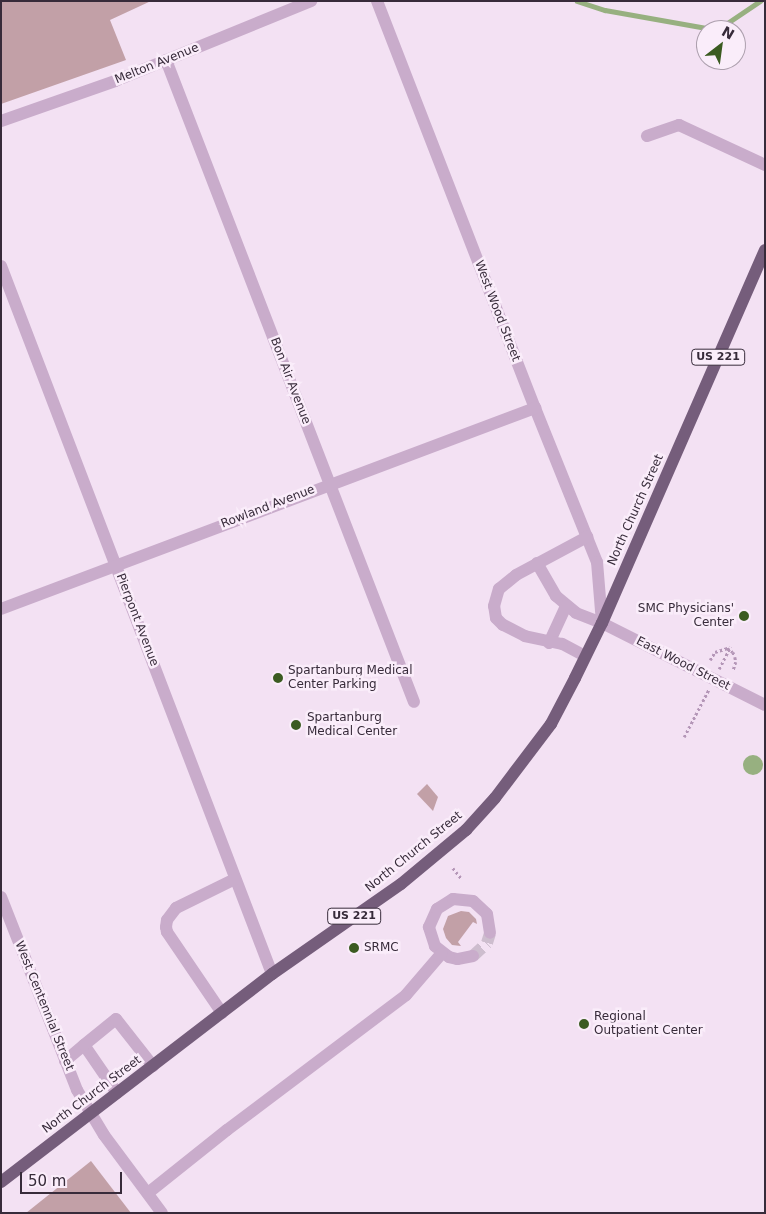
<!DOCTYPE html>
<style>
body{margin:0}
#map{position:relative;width:766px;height:1214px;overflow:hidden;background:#f3e1f3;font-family:"DejaVu Sans",sans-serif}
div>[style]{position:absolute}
.green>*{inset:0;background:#c2a0a7}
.water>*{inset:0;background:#97b080}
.round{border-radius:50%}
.stream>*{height:4.5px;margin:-2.25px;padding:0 2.25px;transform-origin:2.25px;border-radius:2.25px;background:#97b080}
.minor-tunnel>*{height:12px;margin-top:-6px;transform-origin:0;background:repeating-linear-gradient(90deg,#cdbdce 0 12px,transparent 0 18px)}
.path>*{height:2.5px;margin-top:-1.25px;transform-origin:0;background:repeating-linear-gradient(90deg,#b496b7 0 2.5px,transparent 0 5px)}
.minor>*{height:12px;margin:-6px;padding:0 6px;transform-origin:6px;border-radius:6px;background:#c9accb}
.major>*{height:12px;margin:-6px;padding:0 6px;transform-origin:6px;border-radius:6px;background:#755d7b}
.dots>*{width:14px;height:14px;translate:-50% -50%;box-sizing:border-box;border:2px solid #faedfa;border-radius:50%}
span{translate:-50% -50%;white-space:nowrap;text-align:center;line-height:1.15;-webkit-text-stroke:5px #faedfa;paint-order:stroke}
.shield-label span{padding:1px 4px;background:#faedfa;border:1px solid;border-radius:4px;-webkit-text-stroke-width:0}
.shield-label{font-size:11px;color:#372b3a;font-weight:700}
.street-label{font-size:12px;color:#372b3a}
.poi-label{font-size:12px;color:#372b3a}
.right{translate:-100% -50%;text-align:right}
.left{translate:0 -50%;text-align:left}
.frame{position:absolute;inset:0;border:2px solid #372b3a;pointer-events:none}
.north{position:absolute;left:696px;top:20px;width:50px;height:50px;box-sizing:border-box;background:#faedfa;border:1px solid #ac9fad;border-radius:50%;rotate:30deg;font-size:14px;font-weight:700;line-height:20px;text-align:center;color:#372b3a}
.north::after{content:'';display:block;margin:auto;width:18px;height:22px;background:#3b5b21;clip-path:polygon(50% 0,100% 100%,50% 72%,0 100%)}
.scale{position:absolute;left:20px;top:1172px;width:102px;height:22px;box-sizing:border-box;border:2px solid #372b3a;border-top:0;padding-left:6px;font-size:15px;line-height:18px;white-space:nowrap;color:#372b3a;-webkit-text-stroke:4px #faedfa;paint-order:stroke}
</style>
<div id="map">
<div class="green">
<i style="clip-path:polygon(1px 1px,151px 1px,110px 20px,126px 60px,1px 104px)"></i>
<i style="clip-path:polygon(427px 784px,438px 797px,433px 811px,417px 794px)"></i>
<i style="clip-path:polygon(461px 911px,469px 912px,476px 919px,477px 924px,473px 922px,458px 942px,461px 946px,452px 945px,446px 938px,443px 929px,448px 916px)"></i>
<i style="clip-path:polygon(91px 1161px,131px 1213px,26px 1213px)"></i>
</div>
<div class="water">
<i class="round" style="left:743px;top:755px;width:20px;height:20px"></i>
</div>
<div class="stream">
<i style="left:577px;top:1px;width:29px;rotate:18deg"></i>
<i style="left:605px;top:10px;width:114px;rotate:10.1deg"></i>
<i style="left:717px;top:30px;width:52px;rotate:-34deg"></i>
</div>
<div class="minor-tunnel">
<i style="left:473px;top:956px;width:19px;rotate:-43deg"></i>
<i style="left:487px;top:943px;width:10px;rotate:-73deg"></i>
</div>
<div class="path">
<i style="left:710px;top:660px;width:9px;rotate:-58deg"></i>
<i style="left:715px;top:652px;width:13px;rotate:-18deg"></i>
<i style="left:727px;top:648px;width:7px;rotate:34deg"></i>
<i style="left:733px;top:652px;width:5px;rotate:68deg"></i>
<i style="left:735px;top:657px;width:5px;rotate:79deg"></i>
<i style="left:736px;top:662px;width:9px;rotate:108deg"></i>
<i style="left:719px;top:669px;width:25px;rotate:-63deg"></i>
<i style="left:684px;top:737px;width:54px;rotate:-62.5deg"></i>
<i style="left:453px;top:868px;width:13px;rotate:51deg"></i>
</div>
<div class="minor">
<i style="left:377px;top:1px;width:437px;rotate:68.8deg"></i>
<i style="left:535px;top:408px;width:166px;rotate:68.1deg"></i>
<i style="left:597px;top:562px;width:61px;rotate:85.3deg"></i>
<i style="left:166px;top:60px;width:688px;rotate:68.88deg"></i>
<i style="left:1px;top:121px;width:121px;rotate:-19.3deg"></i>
<i style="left:115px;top:81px;width:212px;rotate:-22.2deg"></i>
<i style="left:647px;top:136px;width:34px;rotate:-19deg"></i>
<i style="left:679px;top:125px;width:95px;rotate:24.9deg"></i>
<i style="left:1px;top:266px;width:758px;rotate:69.05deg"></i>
<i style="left:537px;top:563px;width:38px;rotate:60deg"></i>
<i style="left:556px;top:596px;width:26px;rotate:40deg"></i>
<i style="left:576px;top:613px;width:28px;rotate:21deg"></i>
<i style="left:602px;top:623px;width:182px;rotate:26.7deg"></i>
<i style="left:1px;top:609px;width:571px;rotate:-20.63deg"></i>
<i style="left:549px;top:643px;width:41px;rotate:-65.3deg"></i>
<i style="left:585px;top:656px;width:26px;rotate:-152deg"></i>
<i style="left:562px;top:644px;width:38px;rotate:-168deg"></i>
<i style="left:525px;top:636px;width:25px;rotate:-153deg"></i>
<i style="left:503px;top:625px;width:10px;rotate:-135deg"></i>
<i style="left:496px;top:618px;width:12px;rotate:-99deg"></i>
<i style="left:494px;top:606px;width:18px;rotate:-74deg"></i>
<i style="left:499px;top:589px;width:22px;rotate:-39deg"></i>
<i style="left:516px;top:575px;width:81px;rotate:-28.2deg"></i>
<i style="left:1px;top:897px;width:207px;rotate:68.5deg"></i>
<i style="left:77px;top:1090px;width:52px;rotate:59deg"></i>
<i style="left:104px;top:1135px;width:97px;rotate:53.4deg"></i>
<i style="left:473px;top:956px;width:16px;rotate:169deg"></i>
<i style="left:457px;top:959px;width:8px;rotate:-166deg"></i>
<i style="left:449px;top:957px;width:18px;rotate:-142deg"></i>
<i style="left:435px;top:946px;width:20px;rotate:-108deg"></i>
<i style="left:429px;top:927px;width:20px;rotate:-66deg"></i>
<i style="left:437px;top:909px;width:19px;rotate:-32deg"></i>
<i style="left:453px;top:899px;width:20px;rotate:6deg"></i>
<i style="left:473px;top:901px;width:19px;rotate:43deg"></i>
<i style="left:487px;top:914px;width:19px;rotate:81deg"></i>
<i style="left:222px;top:1013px;width:98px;rotate:-124.2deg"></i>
<i style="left:167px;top:932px;width:5px;rotate:-101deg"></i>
<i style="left:166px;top:927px;width:7px;rotate:-82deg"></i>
<i style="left:167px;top:920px;width:15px;rotate:-53deg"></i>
<i style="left:176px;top:908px;width:66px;rotate:-26.2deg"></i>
<i style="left:65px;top:1061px;width:25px;rotate:-40deg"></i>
<i style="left:117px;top:1093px;width:58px;rotate:-124.5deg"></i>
<i style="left:84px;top:1045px;width:41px;rotate:-39.1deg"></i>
<i style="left:116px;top:1019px;width:60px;rotate:51.8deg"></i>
<i style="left:148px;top:1193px;width:101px;rotate:-38.6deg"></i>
<i style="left:227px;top:1130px;width:224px;rotate:-37deg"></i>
<i style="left:406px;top:995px;width:55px;rotate:-49.4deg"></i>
</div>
<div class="major">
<i style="left:1px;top:1182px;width:342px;rotate:-37.5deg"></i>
<i style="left:272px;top:974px;width:157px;rotate:-34.9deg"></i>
<i style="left:401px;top:884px;width:85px;rotate:-39.7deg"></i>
<i style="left:466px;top:830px;width:43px;rotate:-47.8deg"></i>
<i style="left:495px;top:798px;width:93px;rotate:-52.9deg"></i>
<i style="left:551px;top:724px;width:52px;rotate:-62.4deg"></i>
<i style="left:575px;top:678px;width:61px;rotate:-63.9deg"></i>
<i style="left:602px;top:623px;width:407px;rotate:-66.4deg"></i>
</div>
<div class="dots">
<i style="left:744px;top:616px;background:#3b5b21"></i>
<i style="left:278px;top:678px;background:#3b5b21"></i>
<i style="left:296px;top:725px;background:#3b5b21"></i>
<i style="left:354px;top:948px;background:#3b5b21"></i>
<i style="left:584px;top:1024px;background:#3b5b21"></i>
</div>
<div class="shield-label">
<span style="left:718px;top:357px">US 221</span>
<span style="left:354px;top:916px">US 221</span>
</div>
<div class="street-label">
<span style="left:157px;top:64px;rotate:-22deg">Melton Avenue</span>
<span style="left:497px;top:311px;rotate:69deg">West Wood Street</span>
<span style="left:290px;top:381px;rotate:69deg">Bon Air Avenue</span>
<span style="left:268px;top:507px;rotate:-21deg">Rowland Avenue</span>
<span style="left:636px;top:510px;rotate:-66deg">North Church Street</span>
<span style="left:137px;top:620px;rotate:69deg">Pierpont Avenue</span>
<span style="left:683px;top:664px;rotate:27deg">East Wood Street</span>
<span style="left:414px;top:852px;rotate:-39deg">North Church Street</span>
<span style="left:44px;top:1006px;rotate:68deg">West Centennial Street</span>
<span style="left:92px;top:1095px;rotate:-37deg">North Church Street</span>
</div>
<div class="poi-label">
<span class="right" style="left:734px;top:616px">SMC Physicians'<br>Center</span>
<span class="left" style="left:288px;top:678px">Spartanburg Medical<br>Center Parking</span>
<span class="left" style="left:307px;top:725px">Spartanburg<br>Medical Center</span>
<span class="left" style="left:364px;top:948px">SRMC</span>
<span class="left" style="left:594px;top:1024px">Regional<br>Outpatient Center</span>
</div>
<div class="frame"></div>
<div class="north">N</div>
<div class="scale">50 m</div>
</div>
